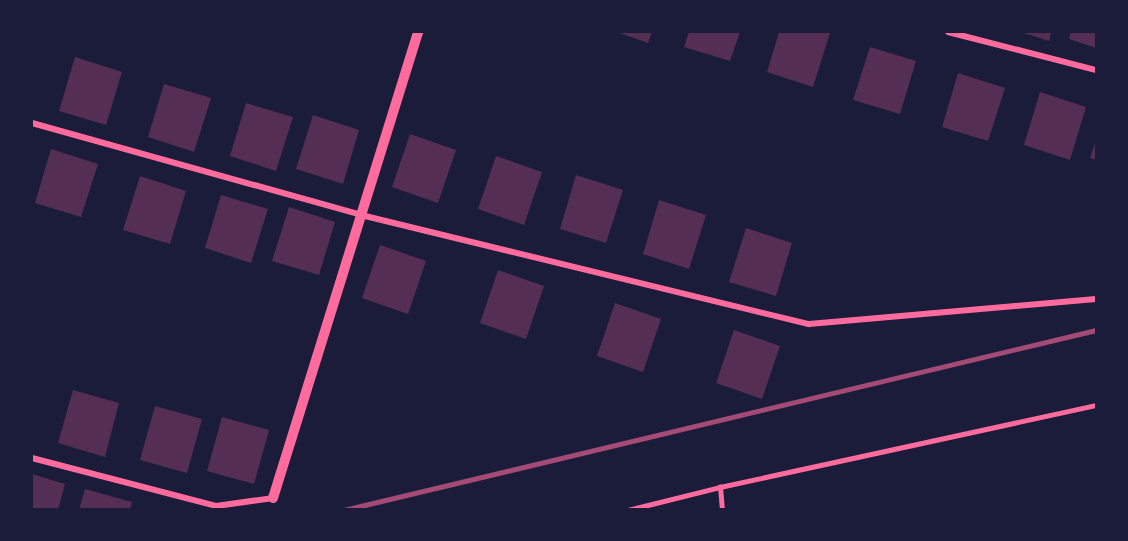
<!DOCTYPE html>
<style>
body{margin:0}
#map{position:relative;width:1128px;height:541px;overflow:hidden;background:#1b1b3a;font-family:"PT Serif",serif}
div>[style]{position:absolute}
.building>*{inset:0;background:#542f53}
.service>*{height:4.5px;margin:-2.25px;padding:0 2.25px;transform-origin:2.25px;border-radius:2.25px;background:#ff6b9d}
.minor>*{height:6px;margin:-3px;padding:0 3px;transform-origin:3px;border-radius:3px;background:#ff6b9d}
.tertiary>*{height:10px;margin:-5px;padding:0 5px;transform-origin:5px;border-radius:5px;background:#ff6b9d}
.rail>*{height:4.5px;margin:-2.25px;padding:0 2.25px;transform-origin:2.25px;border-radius:2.25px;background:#a44b75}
span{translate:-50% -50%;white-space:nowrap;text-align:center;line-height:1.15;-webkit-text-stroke:6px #1b1b3a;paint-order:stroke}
.frame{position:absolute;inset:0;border:33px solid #1b1b3a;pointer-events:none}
</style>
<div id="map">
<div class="building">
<i style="clip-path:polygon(617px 32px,652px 32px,648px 43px)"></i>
<i style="clip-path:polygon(689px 32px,740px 32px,730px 61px,684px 47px)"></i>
<i style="clip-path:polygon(779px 32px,830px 33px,813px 87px,767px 72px)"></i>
<i style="clip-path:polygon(1021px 32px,1051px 32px,1049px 41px)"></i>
<i style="clip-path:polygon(1071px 32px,1096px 32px,1096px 48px,1069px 39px)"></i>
<i style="clip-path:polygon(870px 47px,916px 61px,900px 114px,853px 100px)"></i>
<i style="clip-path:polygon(75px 57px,122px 72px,106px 125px,59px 111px)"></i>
<i style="clip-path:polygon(958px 73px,1005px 88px,988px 141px,942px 127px)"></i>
<i style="clip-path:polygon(164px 84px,211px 98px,194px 152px,148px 137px)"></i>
<i style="clip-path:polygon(1040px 92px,1086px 107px,1070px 160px,1024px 145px)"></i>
<i style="clip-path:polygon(246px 103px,293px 117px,276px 171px,230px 156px)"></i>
<i style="clip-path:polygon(313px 115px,359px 130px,343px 184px,296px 169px)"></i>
<i style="clip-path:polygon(410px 134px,456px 150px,438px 203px,392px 187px)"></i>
<i style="clip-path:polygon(1096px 140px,1096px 160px,1090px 158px)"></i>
<i style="clip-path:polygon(51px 149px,98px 164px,81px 217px,35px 203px)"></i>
<i style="clip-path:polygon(496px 156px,542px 172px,524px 225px,478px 209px)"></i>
<i style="clip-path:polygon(576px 175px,623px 190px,606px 243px,560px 229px)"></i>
<i style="clip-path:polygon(140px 176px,186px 191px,170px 244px,123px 230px)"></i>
<i style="clip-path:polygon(221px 195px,268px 209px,251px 263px,205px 248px)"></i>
<i style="clip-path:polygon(659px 200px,706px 215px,689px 269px,643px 254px)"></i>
<i style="clip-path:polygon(289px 207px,335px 222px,319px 275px,272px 261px)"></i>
<i style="clip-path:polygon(746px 228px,792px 243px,776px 296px,729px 282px)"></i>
<i style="clip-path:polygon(380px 245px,426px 261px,408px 314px,362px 298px)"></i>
<i style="clip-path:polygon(498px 270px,544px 286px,526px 339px,480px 323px)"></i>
<i style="clip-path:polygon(615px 303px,661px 319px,643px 372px,597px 356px)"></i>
<i style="clip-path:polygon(734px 330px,780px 346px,762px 399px,716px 383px)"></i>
<i style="clip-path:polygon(73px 390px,119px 403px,105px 457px,58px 443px)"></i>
<i style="clip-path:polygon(155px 406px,202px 419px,187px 473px,140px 460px)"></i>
<i style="clip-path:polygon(222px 417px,269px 430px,254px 484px,207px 471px)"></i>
<i style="clip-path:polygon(32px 474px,65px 484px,58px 510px,32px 510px)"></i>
<i style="clip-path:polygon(85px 489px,132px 502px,130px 510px,79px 510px)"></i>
</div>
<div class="service">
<i style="left:628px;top:510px;width:95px;rotate:-14deg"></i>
<i style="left:722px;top:510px;width:23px;rotate:-95deg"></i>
<i style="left:720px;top:487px;width:385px;rotate:-12.3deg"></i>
</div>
<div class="minor">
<i style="left:948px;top:32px;width:153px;rotate:14.4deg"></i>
<i style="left:32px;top:123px;width:342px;rotate:15.6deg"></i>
<i style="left:361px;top:215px;width:461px;rotate:13.7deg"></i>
<i style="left:809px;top:324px;width:288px;rotate:-5deg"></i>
<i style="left:32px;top:458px;width:190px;rotate:14.6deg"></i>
<i style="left:216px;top:506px;width:58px;rotate:-8deg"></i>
</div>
<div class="tertiary">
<i style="left:273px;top:498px;width:488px;rotate:-72.7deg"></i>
</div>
<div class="rail">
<i style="left:344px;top:510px;width:773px;rotate:-13.46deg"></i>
</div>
<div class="frame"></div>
</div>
